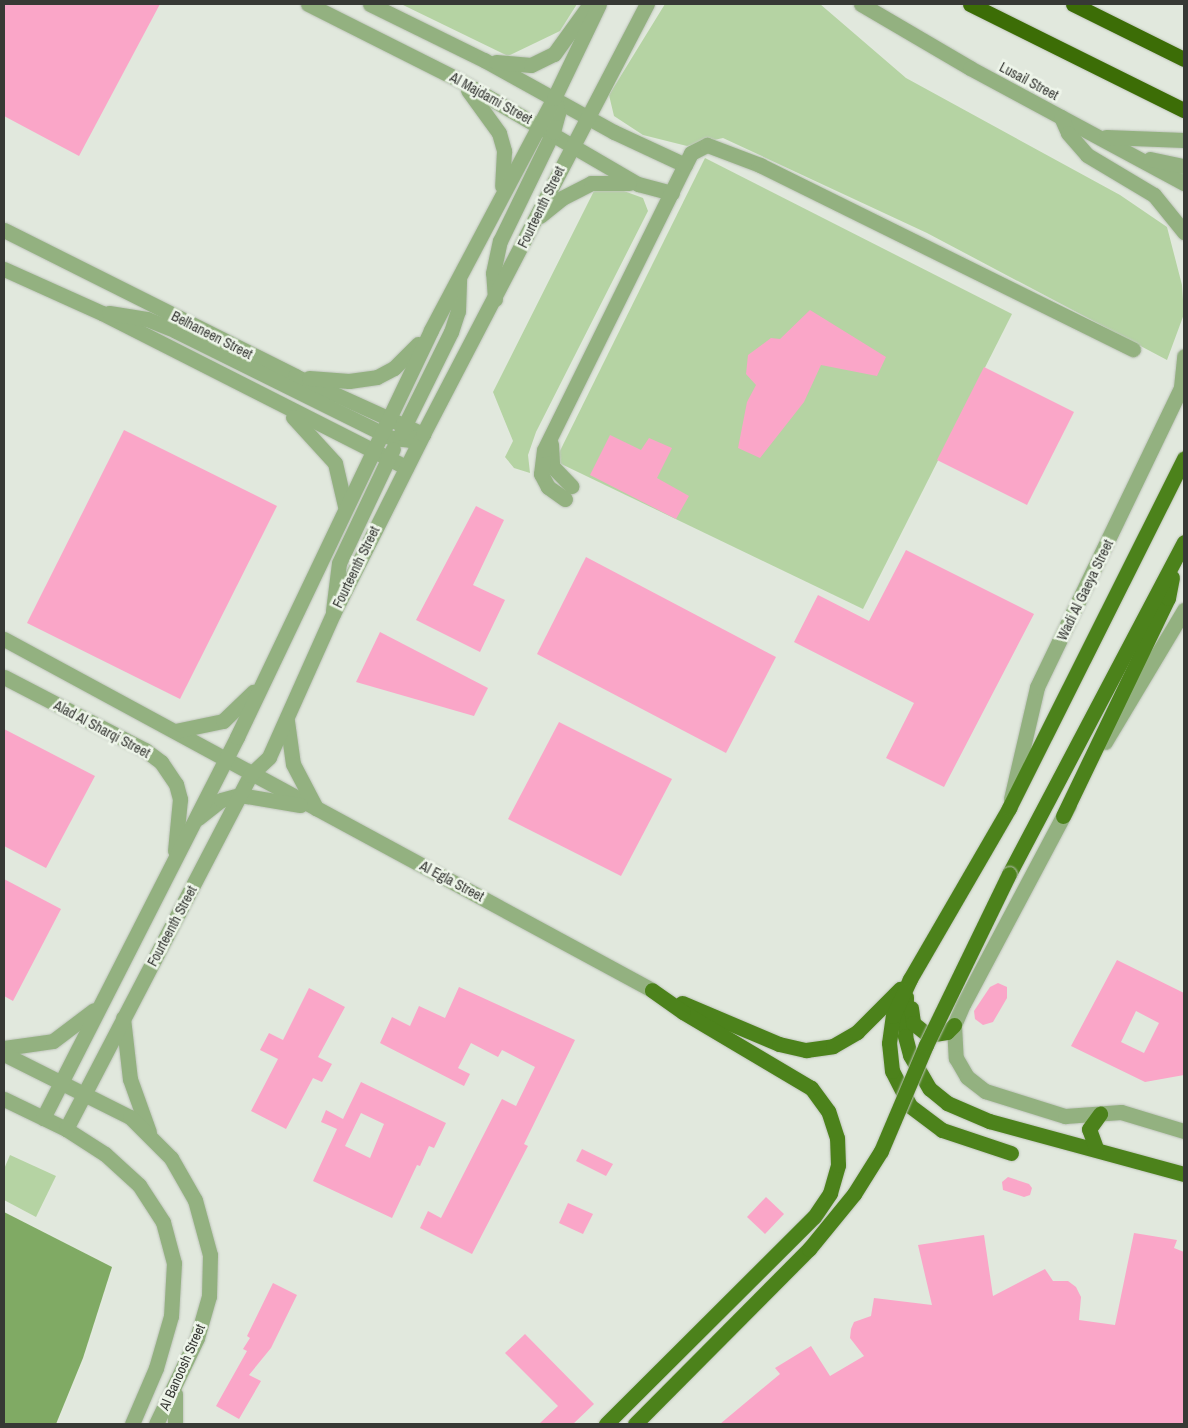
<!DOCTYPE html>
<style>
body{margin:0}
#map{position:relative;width:1188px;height:1428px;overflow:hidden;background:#e1e8dd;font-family:"Archivo Narrow",sans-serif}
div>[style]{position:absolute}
.green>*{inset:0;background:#b5d3a3}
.water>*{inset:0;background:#80aa64}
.building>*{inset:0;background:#faa6c8}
.roads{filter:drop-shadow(0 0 1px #bfc5bb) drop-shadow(0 0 1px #bfc5bb)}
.minor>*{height:15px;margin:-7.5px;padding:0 7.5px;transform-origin:7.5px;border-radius:7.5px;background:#93b180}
.major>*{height:15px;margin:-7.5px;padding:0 7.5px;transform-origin:7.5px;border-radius:7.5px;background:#4c821b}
.highway>*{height:15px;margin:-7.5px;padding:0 7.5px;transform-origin:7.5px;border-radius:7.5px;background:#3c6d06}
.bridges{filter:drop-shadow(0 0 1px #bfc5bb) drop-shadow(0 0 1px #bfc5bb)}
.major-bridge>*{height:15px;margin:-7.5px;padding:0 7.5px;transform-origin:7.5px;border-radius:7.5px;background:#4c821b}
span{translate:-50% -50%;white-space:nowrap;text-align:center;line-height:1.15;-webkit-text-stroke:5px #eef5ea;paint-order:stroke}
.street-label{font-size:14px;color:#373935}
.frame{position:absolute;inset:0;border:5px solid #373935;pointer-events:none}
</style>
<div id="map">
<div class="green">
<i style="clip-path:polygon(401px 4px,577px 4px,560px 31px,508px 56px)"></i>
<i style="clip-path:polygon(665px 4px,820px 4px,906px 78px,1120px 195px,1167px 227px,1182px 285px,1184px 314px,1167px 360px,927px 233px,723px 138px,687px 146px,643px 135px,614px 116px,609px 95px)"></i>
<i style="clip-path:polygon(705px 158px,1012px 314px,863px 609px,555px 461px)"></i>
<i style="clip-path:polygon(596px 187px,613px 187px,643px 198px,648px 211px,536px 432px,528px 455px,530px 473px,514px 468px,505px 457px,513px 441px,493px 392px)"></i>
<i style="clip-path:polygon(10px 1155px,56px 1176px,36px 1217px,4px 1200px,4px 1169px)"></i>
</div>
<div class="water">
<i style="clip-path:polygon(4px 1212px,112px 1267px,83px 1358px,56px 1424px,4px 1424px)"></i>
</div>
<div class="building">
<i style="clip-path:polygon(4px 4px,160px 4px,79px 156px,4px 116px)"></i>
<i style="clip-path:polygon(810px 310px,886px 357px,877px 376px,821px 365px,804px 402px,760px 458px,738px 448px,747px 402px,756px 385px,746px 374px,748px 355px,771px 338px,780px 339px)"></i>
<i style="clip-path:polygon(984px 367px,1074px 412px,1027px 505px,937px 460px)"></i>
<i style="clip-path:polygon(124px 430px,277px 506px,180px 699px,27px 623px)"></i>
<i style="clip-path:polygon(610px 435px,641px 450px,649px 438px,672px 448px,657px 478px,689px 496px,676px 519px,590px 475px)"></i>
<i style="clip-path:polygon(476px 506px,504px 520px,473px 585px,505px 600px,480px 652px,416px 620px)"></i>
<i style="clip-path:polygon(906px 550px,1034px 614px,944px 787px,886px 758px,914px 703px,794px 642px,818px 595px,869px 621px)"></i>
<i style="clip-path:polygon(586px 557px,776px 657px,726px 753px,537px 654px)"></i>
<i style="clip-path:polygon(380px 632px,488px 688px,474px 716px,356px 682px)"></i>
<i style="clip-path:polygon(559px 722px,672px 779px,621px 876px,508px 819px)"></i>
<i style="clip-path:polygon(4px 729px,95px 776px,46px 868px,4px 846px)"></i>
<i style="clip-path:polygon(4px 879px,61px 909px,13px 1001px,4px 996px)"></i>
<i style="clip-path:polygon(evenodd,1117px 960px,1184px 993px,1184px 1075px,1145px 1082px,1071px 1046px,1117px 960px,1136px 1011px,1159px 1023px,1144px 1053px,1121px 1042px,1136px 1011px)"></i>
<i style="clip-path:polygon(998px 983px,1007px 987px,1007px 998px,993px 1022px,983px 1025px,975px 1019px,974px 1011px,990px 987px)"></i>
<i style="clip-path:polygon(459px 987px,575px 1040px,524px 1144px,528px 1146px,472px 1254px,420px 1228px,428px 1211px,441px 1218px,502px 1099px,516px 1106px,535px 1067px,502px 1050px,498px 1057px,471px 1043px,458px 1068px,470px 1074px,464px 1086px,380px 1043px,392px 1017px,410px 1026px,419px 1006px,445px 1018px)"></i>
<i style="clip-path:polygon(309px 988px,345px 1007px,318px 1057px,332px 1064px,322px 1082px,313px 1078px,286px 1129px,251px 1111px,278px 1059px,260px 1050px,269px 1033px,283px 1040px)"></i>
<i style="clip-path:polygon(evenodd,361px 1082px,446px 1123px,434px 1148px,429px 1146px,420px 1166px,417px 1165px,392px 1218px,313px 1181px,337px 1129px,321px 1122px,326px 1110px,343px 1119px,361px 1082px,361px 1113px,384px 1124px,370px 1158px,345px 1146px,361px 1113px)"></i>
<i style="clip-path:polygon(582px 1149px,613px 1164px,606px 1176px,576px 1161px)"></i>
<i style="clip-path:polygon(1008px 1177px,1029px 1184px,1032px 1188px,1030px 1195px,1024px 1197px,1003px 1190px,1002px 1182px)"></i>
<i style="clip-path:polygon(766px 1197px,784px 1214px,765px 1234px,747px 1217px)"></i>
<i style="clip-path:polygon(568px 1203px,593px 1214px,583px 1234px,559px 1223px)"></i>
<i style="clip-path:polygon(1134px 1233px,1177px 1240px,1174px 1248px,1184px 1252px,1184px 1424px,720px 1424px,780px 1374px,775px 1368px,811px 1346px,830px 1376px,864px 1356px,850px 1338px,851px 1329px,854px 1322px,871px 1316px,874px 1298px,932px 1305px,918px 1245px,984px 1235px,993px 1296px,1045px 1269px,1053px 1281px,1068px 1281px,1076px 1287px,1081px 1297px,1079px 1320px,1115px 1325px)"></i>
<i style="clip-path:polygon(273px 1283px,297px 1295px,271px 1348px,249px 1375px,261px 1381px,239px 1419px,216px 1406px,247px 1351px,243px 1349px,250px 1338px,247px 1336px)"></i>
<i style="clip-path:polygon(525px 1334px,594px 1404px,573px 1424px,539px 1424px,558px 1406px,505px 1353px)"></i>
</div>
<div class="roads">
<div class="minor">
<i style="left:308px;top:4px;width:169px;rotate:26.7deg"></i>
<i style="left:459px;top:80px;width:207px;rotate:30.2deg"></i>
<i style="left:638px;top:184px;width:35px;rotate:15deg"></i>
<i style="left:370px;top:4px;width:127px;rotate:26.2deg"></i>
<i style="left:484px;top:60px;width:149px;rotate:29deg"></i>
<i style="left:614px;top:132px;width:78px;rotate:24.9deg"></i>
<i style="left:861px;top:4px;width:126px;rotate:30.4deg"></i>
<i style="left:970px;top:68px;width:243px;rotate:28.3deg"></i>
<i style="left:496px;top:62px;width:35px;rotate:5deg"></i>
<i style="left:531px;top:65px;width:25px;rotate:-26deg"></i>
<i style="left:554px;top:54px;width:62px;rotate:-54.2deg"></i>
<i style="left:468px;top:90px;width:53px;rotate:54.2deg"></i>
<i style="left:499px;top:133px;width:19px;rotate:74deg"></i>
<i style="left:504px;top:151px;width:35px;rotate:93deg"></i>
<i style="left:1061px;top:117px;width:17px;rotate:66deg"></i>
<i style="left:1068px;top:133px;width:29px;rotate:49deg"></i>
<i style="left:1087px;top:155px;width:78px;rotate:30.8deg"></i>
<i style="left:1154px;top:195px;width:48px;rotate:51deg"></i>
<i style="left:1106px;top:137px;width:78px;rotate:2.2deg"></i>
<i style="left:1150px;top:159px;width:35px;rotate:12deg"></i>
<i style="left:540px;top:216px;width:28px;rotate:-39deg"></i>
<i style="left:562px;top:198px;width:33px;rotate:-27deg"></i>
<i style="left:591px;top:183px;width:38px"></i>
<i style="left:4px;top:230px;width:326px;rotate:26.6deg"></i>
<i style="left:295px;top:376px;width:141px;rotate:24.4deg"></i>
<i style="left:4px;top:269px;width:107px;rotate:24.2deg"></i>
<i style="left:102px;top:313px;width:341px;rotate:26.9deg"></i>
<i style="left:495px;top:299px;width:26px;rotate:-94deg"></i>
<i style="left:493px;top:273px;width:33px;rotate:-78deg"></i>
<i style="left:500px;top:241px;width:121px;rotate:-64.1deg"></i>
<i style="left:553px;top:132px;width:20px;rotate:-75deg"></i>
<i style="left:558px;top:113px;width:16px;rotate:-105deg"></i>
<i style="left:109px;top:313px;width:38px;rotate:9deg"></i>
<i style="left:147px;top:319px;width:31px;rotate:22deg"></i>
<i style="left:176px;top:331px;width:241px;rotate:26.4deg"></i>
<i style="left:392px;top:438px;width:18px;rotate:6deg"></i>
<i style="left:410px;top:440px;width:14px;rotate:-25deg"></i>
<i style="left:309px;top:378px;width:40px;rotate:4.3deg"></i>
<i style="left:349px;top:381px;width:28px;rotate:-8deg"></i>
<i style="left:377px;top:377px;width:19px;rotate:-28deg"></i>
<i style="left:394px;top:368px;width:34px;rotate:-45deg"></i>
<i style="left:1181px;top:387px;width:31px;rotate:-84deg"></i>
<i style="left:293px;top:417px;width:62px;rotate:47.6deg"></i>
<i style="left:335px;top:463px;width:44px;rotate:76.9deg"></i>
<i style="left:401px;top:433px;width:113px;rotate:-63.7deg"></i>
<i style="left:451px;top:332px;width:22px;rotate:-72deg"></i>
<i style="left:458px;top:311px;width:32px;rotate:-88deg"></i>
<i style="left:551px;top:444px;width:22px;rotate:87deg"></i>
<i style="left:552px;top:466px;width:28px;rotate:46deg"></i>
<i style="left:565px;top:499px;width:21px;rotate:-145deg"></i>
<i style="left:548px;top:487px;width:15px;rotate:-118deg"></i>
<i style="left:541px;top:474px;width:24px;rotate:-83deg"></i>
<i style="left:544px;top:450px;width:318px;rotate:-63.7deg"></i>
<i style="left:685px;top:165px;width:13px;rotate:-63deg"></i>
<i style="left:691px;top:153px;width:18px;rotate:-27deg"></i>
<i style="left:707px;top:145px;width:57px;rotate:20.7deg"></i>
<i style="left:760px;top:165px;width:416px;rotate:26.3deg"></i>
<i style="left:333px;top:611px;width:48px;rotate:-82.9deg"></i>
<i style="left:339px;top:563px;width:126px;rotate:-64.7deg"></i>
<i style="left:4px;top:639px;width:737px;rotate:28.44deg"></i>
<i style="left:4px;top:677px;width:159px;rotate:27.4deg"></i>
<i style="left:145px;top:750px;width:20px;rotate:37deg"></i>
<i style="left:161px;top:762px;width:27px;rotate:56deg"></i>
<i style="left:176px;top:784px;width:16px;rotate:75deg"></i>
<i style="left:180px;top:799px;width:52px;rotate:95.5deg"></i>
<i style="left:287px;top:721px;width:43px;rotate:82.1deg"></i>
<i style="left:293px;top:764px;width:50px;rotate:62.4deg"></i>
<i style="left:175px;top:731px;width:49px;rotate:-11.8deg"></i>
<i style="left:223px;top:721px;width:42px;rotate:-44deg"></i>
<i style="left:1105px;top:742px;width:154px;rotate:-59.1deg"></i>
<i style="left:1011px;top:799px;width:115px;rotate:-76.9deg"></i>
<i style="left:1037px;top:687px;width:339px;rotate:-64.3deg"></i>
<i style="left:1069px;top:805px;width:225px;rotate:118deg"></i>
<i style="left:963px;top:1004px;width:23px;rotate:113deg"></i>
<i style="left:954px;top:1025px;width:33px;rotate:87deg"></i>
<i style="left:956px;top:1058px;width:22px;rotate:60deg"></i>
<i style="left:967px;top:1077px;width:23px;rotate:38deg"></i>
<i style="left:985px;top:1091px;width:84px;rotate:17.4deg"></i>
<i style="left:1065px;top:1116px;width:56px;rotate:-4.1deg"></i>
<i style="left:1121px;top:1112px;width:66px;rotate:16.8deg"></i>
<i style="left:198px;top:818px;width:29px;rotate:-38deg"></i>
<i style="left:221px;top:800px;width:20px;rotate:-15deg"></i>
<i style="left:240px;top:795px;width:61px;rotate:9.5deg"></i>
<i style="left:123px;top:1018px;width:61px;rotate:83.5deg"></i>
<i style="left:130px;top:1079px;width:56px;rotate:70.3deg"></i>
<i style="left:4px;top:1048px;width:49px;rotate:-8.1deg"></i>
<i style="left:53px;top:1041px;width:51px;rotate:-37.1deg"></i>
<i style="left:4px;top:1054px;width:141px;rotate:26.6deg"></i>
<i style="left:130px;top:1117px;width:58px;rotate:45deg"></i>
<i style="left:171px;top:1158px;width:48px;rotate:60.3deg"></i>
<i style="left:195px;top:1200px;width:57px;rotate:74.7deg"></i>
<i style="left:210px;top:1255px;width:41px;rotate:91.4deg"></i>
<i style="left:209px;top:1296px;width:44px;rotate:105.9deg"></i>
<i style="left:197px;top:1338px;width:95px;rotate:115.5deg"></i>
<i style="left:4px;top:1099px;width:69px;rotate:25.8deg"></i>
<i style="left:66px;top:1129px;width:46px;rotate:32.7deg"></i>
<i style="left:105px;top:1154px;width:46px;rotate:42.4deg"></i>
<i style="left:139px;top:1185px;width:44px;rotate:57deg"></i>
<i style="left:163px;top:1222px;width:42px;rotate:75deg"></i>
<i style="left:174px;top:1263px;width:53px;rotate:93.2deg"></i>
<i style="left:171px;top:1316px;width:54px;rotate:106.1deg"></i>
<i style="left:156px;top:1368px;width:61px;rotate:113.2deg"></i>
<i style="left:43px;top:1118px;width:428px;rotate:-63deg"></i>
<i style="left:237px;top:737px;width:451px;rotate:-64.5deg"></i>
<i style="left:431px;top:330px;width:263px;rotate:-62.1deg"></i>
<i style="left:554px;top:98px;width:104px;rotate:-64.4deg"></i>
<i style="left:66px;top:1129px;width:399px;rotate:-62.5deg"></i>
<i style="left:250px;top:775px;width:26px;rotate:-43deg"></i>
<i style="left:269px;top:757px;width:157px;rotate:-65.9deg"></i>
<i style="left:333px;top:614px;width:201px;rotate:-63.4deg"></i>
<i style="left:423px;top:434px;width:485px;rotate:-62.5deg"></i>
<i style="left:175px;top:1424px;width:30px;rotate:-90deg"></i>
</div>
<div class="major">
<i style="left:1063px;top:816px;width:242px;rotate:-64.3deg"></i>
<i style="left:1168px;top:598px;width:21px;rotate:-79deg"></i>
<i style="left:1009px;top:874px;width:375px;rotate:-62.2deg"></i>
<i style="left:906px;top:997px;width:39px;rotate:91deg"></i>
<i style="left:905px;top:1036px;width:20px;rotate:75deg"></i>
<i style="left:910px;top:1055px;width:39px;rotate:60deg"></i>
<i style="left:930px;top:1089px;width:22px;rotate:39deg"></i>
<i style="left:947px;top:1103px;width:46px;rotate:23.2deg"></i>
<i style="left:989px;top:1121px;width:202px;rotate:15.2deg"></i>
<i style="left:682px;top:1003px;width:105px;rotate:22.9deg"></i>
<i style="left:779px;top:1044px;width:28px;rotate:13deg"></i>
<i style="left:806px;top:1050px;width:27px;rotate:-8deg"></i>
<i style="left:833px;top:1046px;width:28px;rotate:-30deg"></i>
<i style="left:857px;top:1032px;width:61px;rotate:-45deg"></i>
<i style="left:911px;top:1008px;width:15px;rotate:82deg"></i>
<i style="left:913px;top:1023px;width:19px;rotate:39deg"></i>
<i style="left:928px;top:1035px;width:19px;rotate:-9deg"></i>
<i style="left:947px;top:1032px;width:10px;rotate:-45deg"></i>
<i style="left:1096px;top:1148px;width:20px;rotate:-110deg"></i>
<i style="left:1089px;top:1129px;width:19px;rotate:-54deg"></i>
<i style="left:1011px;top:1153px;width:73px;rotate:-161.6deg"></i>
<i style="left:942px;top:1130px;width:40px;rotate:-143deg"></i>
<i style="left:910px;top:1106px;width:39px;rotate:-117deg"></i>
<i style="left:892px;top:1071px;width:28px;rotate:-96deg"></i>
<i style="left:889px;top:1043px;width:27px;rotate:-82deg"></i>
<i style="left:893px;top:1016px;width:41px;rotate:-65.3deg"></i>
<i style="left:910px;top:979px;width:198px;rotate:-59.9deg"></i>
<i style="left:1009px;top:808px;width:391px;rotate:-63.4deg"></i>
<i style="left:606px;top:1424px;width:293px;rotate:-44.9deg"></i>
<i style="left:814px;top:1217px;width:29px;rotate:-56deg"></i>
<i style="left:830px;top:1193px;width:29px;rotate:-74deg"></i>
<i style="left:838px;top:1165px;width:27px;rotate:-92deg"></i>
<i style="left:837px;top:1138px;width:28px;rotate:-108deg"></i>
<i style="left:828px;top:1111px;width:29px;rotate:-126deg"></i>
<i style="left:811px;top:1088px;width:149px;rotate:-149.3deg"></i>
<i style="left:683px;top:1012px;width:38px;rotate:-145deg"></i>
</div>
<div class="highway">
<i style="left:970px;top:4px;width:239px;rotate:26.4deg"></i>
<i style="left:1073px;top:4px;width:124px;rotate:26.4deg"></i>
</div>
</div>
<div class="bridges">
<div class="major-bridge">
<i style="left:635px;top:1424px;width:247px;rotate:-45.2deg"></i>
<i style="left:809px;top:1249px;width:71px;rotate:-50.7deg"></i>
<i style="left:854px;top:1194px;width:51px;rotate:-57.9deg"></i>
<i style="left:881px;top:1151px;width:115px;rotate:-67deg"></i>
<i style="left:926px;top:1045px;width:190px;rotate:-64.1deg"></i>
</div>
</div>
<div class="street-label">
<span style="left:1029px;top:81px;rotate:28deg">Lusail Street</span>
<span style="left:491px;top:98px;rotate:29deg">Al Majdami Street</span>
<span style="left:541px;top:207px;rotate:-64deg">Fourteenth Street</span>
<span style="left:212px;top:335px;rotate:27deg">Belhaneen Street</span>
<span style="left:356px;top:567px;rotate:-64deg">Fourteenth Street</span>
<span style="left:1085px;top:590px;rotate:-64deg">Wadi Al Gaeya Street</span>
<span style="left:102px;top:729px;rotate:28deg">Alad Al Sharqi Street</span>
<span style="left:452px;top:881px;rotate:28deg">Al Egla Street</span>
<span style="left:172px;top:926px;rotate:-62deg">Fourteenth Street</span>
<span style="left:182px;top:1367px;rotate:-66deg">Al Banoosh Street</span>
</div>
<div class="frame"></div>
</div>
